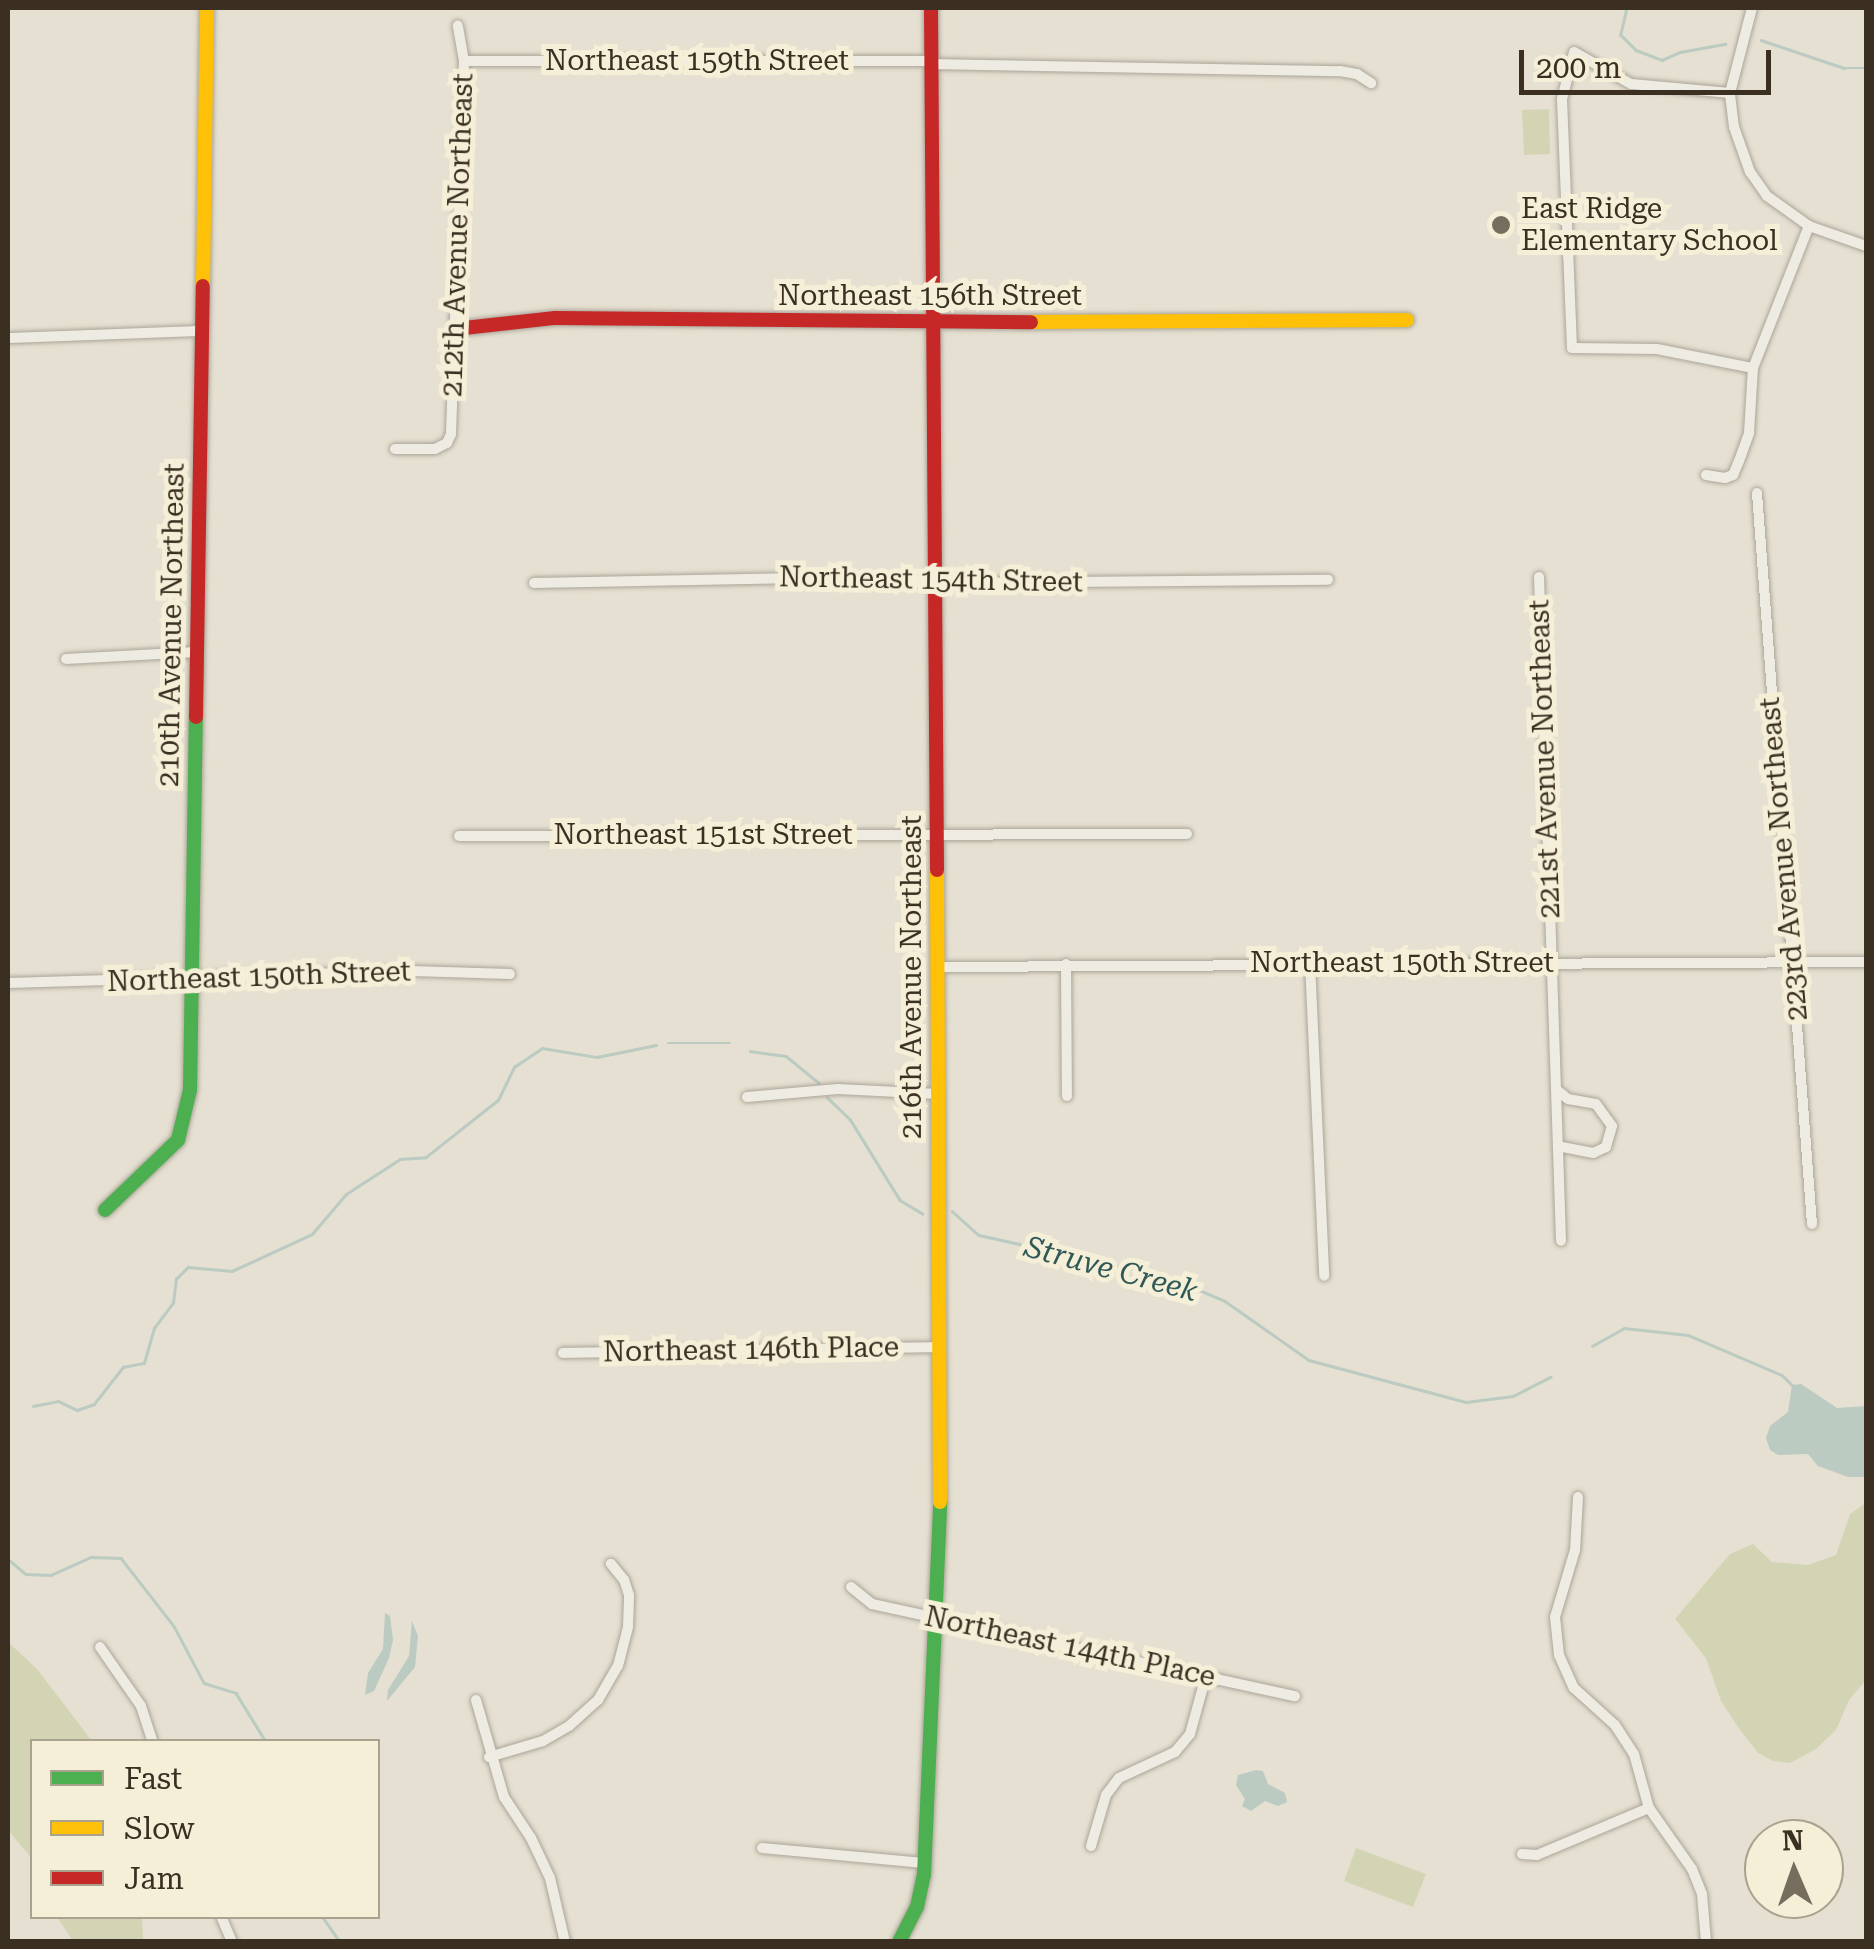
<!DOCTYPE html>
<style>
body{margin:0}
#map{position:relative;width:1874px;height:1949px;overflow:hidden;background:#e5e0d1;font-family:"Roboto Serif",serif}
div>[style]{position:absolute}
.green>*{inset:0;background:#d2d4b4}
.water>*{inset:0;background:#bbcbc2}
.stream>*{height:2.5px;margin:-1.25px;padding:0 1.25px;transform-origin:1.25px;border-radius:1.25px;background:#bbcbc2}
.roads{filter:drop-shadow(0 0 2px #aba599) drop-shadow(0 0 2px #aba599)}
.street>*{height:10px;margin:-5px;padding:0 5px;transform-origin:5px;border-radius:5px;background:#eeebe2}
.fast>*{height:14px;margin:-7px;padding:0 7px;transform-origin:7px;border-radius:7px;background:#4caf50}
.slow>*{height:14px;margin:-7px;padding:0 7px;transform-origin:7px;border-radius:7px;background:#ffc107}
.jam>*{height:14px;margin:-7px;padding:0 7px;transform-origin:7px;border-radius:7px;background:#c62828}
.dots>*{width:28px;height:28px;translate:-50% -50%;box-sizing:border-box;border:5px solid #f5efd8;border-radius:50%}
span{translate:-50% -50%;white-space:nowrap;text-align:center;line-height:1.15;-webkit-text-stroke:10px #f5efd8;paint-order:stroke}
.street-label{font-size:28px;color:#3a2f21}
.poi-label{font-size:28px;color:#3a2f21}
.left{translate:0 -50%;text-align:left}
.water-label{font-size:30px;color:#315859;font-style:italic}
.frame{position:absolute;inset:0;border:10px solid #3a2f21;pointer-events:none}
.legend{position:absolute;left:30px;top:1739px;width:350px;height:180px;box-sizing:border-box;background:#f5efd8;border:2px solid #aaa28f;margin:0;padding:12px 18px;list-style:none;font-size:30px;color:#3a2f21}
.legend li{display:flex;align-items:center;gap:20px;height:50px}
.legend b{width:50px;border:2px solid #aaa28f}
.north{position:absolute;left:1744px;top:1819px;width:100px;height:100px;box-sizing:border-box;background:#f5efd8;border:2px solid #aaa28f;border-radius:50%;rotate:358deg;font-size:28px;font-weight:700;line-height:40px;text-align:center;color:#3a2f21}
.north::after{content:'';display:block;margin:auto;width:35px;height:45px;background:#766d5f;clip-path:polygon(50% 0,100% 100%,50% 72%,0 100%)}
.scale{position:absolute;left:1519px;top:50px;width:252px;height:45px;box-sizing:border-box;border:5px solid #3a2f21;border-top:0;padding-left:12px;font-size:30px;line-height:35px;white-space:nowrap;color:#3a2f21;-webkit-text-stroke:8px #f5efd8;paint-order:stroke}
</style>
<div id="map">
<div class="green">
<i style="clip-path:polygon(1549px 109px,1550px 154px,1524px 155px,1522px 110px)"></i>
<i style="clip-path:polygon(1866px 1503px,1866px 1680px,1849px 1700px,1836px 1730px,1816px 1749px,1790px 1763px,1773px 1761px,1758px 1753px,1738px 1727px,1721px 1701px,1706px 1658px,1675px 1619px,1730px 1554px,1753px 1544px,1772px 1562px,1808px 1565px,1836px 1555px,1850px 1514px)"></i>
<i style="clip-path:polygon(8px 1642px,37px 1669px,92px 1741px,32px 1742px,32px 1859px,8px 1830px)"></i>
<i style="clip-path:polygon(1356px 1848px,1426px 1874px,1413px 1907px,1344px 1881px)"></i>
<i style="clip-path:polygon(57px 1917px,142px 1917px,143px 1941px,73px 1941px)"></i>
</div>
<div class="water">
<i style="clip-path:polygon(1801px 1384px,1837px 1408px,1866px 1406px,1866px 1477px,1848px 1477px,1818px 1466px,1808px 1454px,1778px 1455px,1770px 1450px,1766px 1438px,1770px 1426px,1788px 1412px,1792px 1385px)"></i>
<i style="clip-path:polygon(385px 1613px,390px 1616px,393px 1640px,389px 1658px,374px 1691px,365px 1695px,368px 1673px,383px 1649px)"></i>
<i style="clip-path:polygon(412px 1621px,418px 1636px,415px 1667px,387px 1701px,388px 1690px,409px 1656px)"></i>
<i style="clip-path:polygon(1256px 1770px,1263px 1771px,1268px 1784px,1285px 1793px,1287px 1802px,1278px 1806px,1265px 1801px,1251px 1811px,1242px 1806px,1245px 1799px,1236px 1785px,1238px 1775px)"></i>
</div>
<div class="stream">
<i style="left:1627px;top:8px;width:28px;rotate:103deg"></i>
<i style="left:1621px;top:35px;width:21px;rotate:45deg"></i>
<i style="left:1636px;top:50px;width:28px;rotate:21deg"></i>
<i style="left:1662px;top:60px;width:20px;rotate:-24deg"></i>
<i style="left:1680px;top:52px;width:46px;rotate:-10.1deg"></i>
<i style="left:1761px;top:40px;width:88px;rotate:18.6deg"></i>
<i style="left:1844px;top:68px;width:22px"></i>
<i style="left:668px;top:1043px;width:62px"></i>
<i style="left:750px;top:1051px;width:36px;rotate:8deg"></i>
<i style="left:786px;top:1056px;width:43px;rotate:39.3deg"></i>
<i style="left:827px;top:1097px;width:32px;rotate:44deg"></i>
<i style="left:850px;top:1119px;width:95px;rotate:58.3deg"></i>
<i style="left:900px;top:1200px;width:26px;rotate:31deg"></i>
<i style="left:952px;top:1211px;width:36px;rotate:42deg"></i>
<i style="left:979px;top:1235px;width:194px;rotate:12.5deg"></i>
<i style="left:1168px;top:1277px;width:62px;rotate:22.8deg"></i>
<i style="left:1225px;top:1301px;width:103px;rotate:35.1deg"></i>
<i style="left:1309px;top:1360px;width:163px;rotate:15deg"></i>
<i style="left:1466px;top:1402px;width:47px;rotate:-7.3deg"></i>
<i style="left:1513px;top:1396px;width:42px;rotate:-27.2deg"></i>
<i style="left:1592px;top:1346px;width:37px;rotate:-29deg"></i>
<i style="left:1624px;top:1328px;width:64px;rotate:6.2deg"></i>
<i style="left:1688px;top:1335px;width:102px;rotate:23.1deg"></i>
<i style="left:1782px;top:1375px;width:14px;rotate:45deg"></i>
<i style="left:33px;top:1406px;width:25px;rotate:-11deg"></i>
<i style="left:58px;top:1401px;width:21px;rotate:25deg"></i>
<i style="left:77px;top:1410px;width:18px;rotate:-19deg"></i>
<i style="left:94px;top:1404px;width:47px;rotate:-51.9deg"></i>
<i style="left:123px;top:1367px;width:21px;rotate:-11deg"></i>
<i style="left:144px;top:1363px;width:36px;rotate:-74deg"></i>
<i style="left:154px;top:1328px;width:31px;rotate:-53deg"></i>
<i style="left:173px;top:1303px;width:24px;rotate:-83deg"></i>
<i style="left:176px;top:1279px;width:17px;rotate:-45deg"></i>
<i style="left:188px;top:1267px;width:44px;rotate:5.2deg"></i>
<i style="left:232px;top:1271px;width:88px;rotate:-24.8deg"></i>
<i style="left:312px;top:1234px;width:52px;rotate:-49.6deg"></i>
<i style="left:346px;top:1194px;width:64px;rotate:-32.9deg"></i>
<i style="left:400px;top:1159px;width:26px;rotate:-4deg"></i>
<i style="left:426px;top:1157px;width:92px;rotate:-38.4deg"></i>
<i style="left:498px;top:1100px;width:37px;rotate:-64deg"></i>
<i style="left:514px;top:1067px;width:34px;rotate:-34deg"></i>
<i style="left:542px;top:1048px;width:56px;rotate:9.3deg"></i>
<i style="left:597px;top:1057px;width:60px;rotate:-11.5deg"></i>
<i style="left:8px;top:1559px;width:23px;rotate:40deg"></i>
<i style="left:26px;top:1574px;width:25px;rotate:2deg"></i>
<i style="left:51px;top:1575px;width:44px;rotate:-24.2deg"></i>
<i style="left:91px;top:1557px;width:30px;rotate:2deg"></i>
<i style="left:121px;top:1558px;width:86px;rotate:52.1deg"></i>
<i style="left:174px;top:1626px;width:64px;rotate:62.2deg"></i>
<i style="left:204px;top:1683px;width:34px;rotate:17deg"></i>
<i style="left:236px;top:1693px;width:57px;rotate:58.5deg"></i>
<i style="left:322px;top:1916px;width:32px;rotate:55deg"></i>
</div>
<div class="roads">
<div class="street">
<i style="left:464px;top:61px;width:467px"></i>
<i style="left:931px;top:64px;width:409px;rotate:1deg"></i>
<i style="left:1340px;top:71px;width:17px;rotate:10deg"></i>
<i style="left:1357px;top:74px;width:17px;rotate:33deg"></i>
<i style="left:1730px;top:93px;width:99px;rotate:-174.8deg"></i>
<i style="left:1631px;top:84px;width:65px;rotate:-150.7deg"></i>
<i style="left:1574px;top:52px;width:49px;rotate:104.3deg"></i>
<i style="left:1562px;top:99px;width:249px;rotate:87.7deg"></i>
<i style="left:1572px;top:348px;width:85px;rotate:0.7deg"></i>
<i style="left:1657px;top:349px;width:98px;rotate:11.2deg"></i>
<i style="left:1809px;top:226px;width:60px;rotate:19.3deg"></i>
<i style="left:8px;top:338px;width:192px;rotate:-2.1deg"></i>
<i style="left:395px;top:449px;width:40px"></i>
<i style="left:435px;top:449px;width:13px;rotate:-27deg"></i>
<i style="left:447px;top:443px;width:10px;rotate:-66deg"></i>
<i style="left:451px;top:434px;width:373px;rotate:-88deg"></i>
<i style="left:464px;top:61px;width:36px;rotate:-100deg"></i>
<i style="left:1706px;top:475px;width:19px;rotate:9deg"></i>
<i style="left:1725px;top:478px;width:9px;rotate:-21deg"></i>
<i style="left:1733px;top:475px;width:15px;rotate:-67deg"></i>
<i style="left:1739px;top:461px;width:30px;rotate:-70deg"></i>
<i style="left:1749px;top:433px;width:65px;rotate:-86.5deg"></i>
<i style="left:1753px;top:368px;width:153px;rotate:-68.5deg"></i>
<i style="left:1809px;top:226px;width:52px;rotate:-144.5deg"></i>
<i style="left:1767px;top:196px;width:29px;rotate:-125deg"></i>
<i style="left:1750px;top:172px;width:48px;rotate:-109.6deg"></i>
<i style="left:1734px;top:127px;width:34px;rotate:-97deg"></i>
<i style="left:1730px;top:93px;width:88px;rotate:-75.5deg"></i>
<i style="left:1757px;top:493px;width:733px;rotate:85.7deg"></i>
<i style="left:1539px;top:577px;width:664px;rotate:88.1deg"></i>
<i style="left:534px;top:583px;width:253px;rotate:-1.1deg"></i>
<i style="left:787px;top:578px;width:161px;rotate:1.8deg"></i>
<i style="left:948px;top:583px;width:380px;rotate:-0.5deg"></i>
<i style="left:66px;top:659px;width:130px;rotate:-3.1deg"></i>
<i style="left:459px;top:836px;width:728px;rotate:-0.16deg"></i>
<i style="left:1310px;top:962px;width:314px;rotate:87.4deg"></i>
<i style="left:1066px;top:964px;width:132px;rotate:89.6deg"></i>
<i style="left:938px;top:967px;width:928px;rotate:-0.31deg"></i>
<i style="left:8px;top:983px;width:404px;rotate:-1.7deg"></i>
<i style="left:412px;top:971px;width:98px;rotate:1.8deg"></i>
<i style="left:1558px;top:1091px;width:13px;rotate:39deg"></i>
<i style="left:1568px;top:1099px;width:28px;rotate:10deg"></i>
<i style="left:1596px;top:1104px;width:27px;rotate:54deg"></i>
<i style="left:1612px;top:1126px;width:22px;rotate:106deg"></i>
<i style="left:1606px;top:1147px;width:14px;rotate:155deg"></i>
<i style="left:1593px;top:1153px;width:33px;rotate:-169deg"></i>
<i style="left:747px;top:1097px;width:91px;rotate:-5deg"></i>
<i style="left:838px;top:1089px;width:100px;rotate:2.9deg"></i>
<i style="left:563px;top:1353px;width:377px;rotate:-0.9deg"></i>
<i style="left:1578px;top:1497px;width:53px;rotate:93.2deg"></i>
<i style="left:1575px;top:1550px;width:70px;rotate:106.6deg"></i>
<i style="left:1555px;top:1617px;width:38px;rotate:84deg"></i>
<i style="left:1559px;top:1655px;width:36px;rotate:66deg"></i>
<i style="left:1574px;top:1688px;width:55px;rotate:42.1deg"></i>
<i style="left:1615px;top:1725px;width:35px;rotate:57deg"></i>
<i style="left:1634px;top:1754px;width:56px;rotate:74.5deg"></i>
<i style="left:1649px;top:1808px;width:75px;rotate:54.8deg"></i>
<i style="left:1692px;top:1869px;width:27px;rotate:68deg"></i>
<i style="left:1702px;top:1894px;width:48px;rotate:85.2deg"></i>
<i style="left:851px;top:1587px;width:27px;rotate:39deg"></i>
<i style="left:872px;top:1604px;width:433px;rotate:12.3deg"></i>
<i style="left:100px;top:1647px;width:72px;rotate:55.2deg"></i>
<i style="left:141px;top:1706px;width:38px;rotate:72deg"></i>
<i style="left:476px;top:1700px;width:101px;rotate:73.9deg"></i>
<i style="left:504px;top:1797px;width:49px;rotate:56.6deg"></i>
<i style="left:531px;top:1838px;width:44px;rotate:64.6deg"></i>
<i style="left:550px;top:1878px;width:66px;rotate:76.8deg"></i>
<i style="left:489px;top:1757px;width:56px;rotate:-16.5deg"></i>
<i style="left:543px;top:1741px;width:30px;rotate:-30deg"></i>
<i style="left:569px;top:1726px;width:39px;rotate:-42deg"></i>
<i style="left:598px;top:1700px;width:39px;rotate:-60deg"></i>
<i style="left:618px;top:1666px;width:40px;rotate:-75.6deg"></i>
<i style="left:628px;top:1627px;width:32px;rotate:-88deg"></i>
<i style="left:629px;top:1595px;width:16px;rotate:-108deg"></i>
<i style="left:624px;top:1580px;width:21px;rotate:-129deg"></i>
<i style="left:1091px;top:1846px;width:53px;rotate:-73.6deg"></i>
<i style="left:1106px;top:1795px;width:21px;rotate:-53deg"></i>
<i style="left:1119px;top:1778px;width:62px;rotate:-24.9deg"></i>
<i style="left:1175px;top:1752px;width:23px;rotate:-50deg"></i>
<i style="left:1190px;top:1734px;width:60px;rotate:-74.6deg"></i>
<i style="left:762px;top:1848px;width:163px;rotate:5.3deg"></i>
<i style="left:1522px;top:1854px;width:15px;rotate:4deg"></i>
<i style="left:1537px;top:1855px;width:121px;rotate:-22.8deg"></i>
<i style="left:221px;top:1916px;width:28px;rotate:67deg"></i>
</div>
<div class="fast">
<i style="left:105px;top:1210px;width:101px;rotate:-43.8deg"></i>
<i style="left:178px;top:1140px;width:51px;rotate:-76.5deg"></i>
<i style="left:190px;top:1090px;width:373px;rotate:-89.1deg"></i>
<i style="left:899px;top:1942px;width:39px;rotate:-63deg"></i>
<i style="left:917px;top:1907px;width:33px;rotate:-78deg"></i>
<i style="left:924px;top:1875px;width:373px;rotate:-87.5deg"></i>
</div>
<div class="slow">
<i style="left:203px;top:286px;width:278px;rotate:-89.2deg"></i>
<i style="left:1031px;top:322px;width:376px;rotate:-0.3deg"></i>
<i style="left:937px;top:870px;width:632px;rotate:89.73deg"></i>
</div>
<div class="jam">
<i style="left:931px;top:8px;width:862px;rotate:89.6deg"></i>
<i style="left:455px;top:329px;width:101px;rotate:-6.3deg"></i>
<i style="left:555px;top:318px;width:476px;rotate:0.5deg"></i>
<i style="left:196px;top:717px;width:431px;rotate:-89.1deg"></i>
</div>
</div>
<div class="dots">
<i style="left:1501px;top:225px;background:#766d5f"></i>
</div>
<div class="street-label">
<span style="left:697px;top:61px">Northeast 159th Street</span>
<span style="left:458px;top:235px;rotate:-88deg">212th Avenue Northeast</span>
<span style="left:930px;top:296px">Northeast 156th Street</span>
<span style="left:931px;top:580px;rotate:1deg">Northeast 154th Street</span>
<span style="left:172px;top:625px;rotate:-89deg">210th Avenue Northeast</span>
<span style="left:1545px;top:759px;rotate:-92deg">221st Avenue Northeast</span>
<span style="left:703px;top:835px">Northeast 151st Street</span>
<span style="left:1784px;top:859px;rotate:-95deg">223rd Avenue Northeast</span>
<span style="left:1402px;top:963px">Northeast 150th Street</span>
<span style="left:259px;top:977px;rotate:-2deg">Northeast 150th Street</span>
<span style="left:912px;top:977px;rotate:-90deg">216th Avenue Northeast</span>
<span style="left:751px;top:1350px;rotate:-1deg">Northeast 146th Place</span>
<span style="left:1070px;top:1647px;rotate:12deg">Northeast 144th Place</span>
</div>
<div class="poi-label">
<span class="left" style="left:1521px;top:225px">East Ridge<br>Elementary School</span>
</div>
<div class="water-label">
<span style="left:1111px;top:1269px;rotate:15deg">Struve Creek</span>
</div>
<div class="frame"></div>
<ul class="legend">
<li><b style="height:12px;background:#4caf50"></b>Fast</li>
<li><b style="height:12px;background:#ffc107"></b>Slow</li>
<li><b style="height:12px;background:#c62828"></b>Jam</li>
</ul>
<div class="north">N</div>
<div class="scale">200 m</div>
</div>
